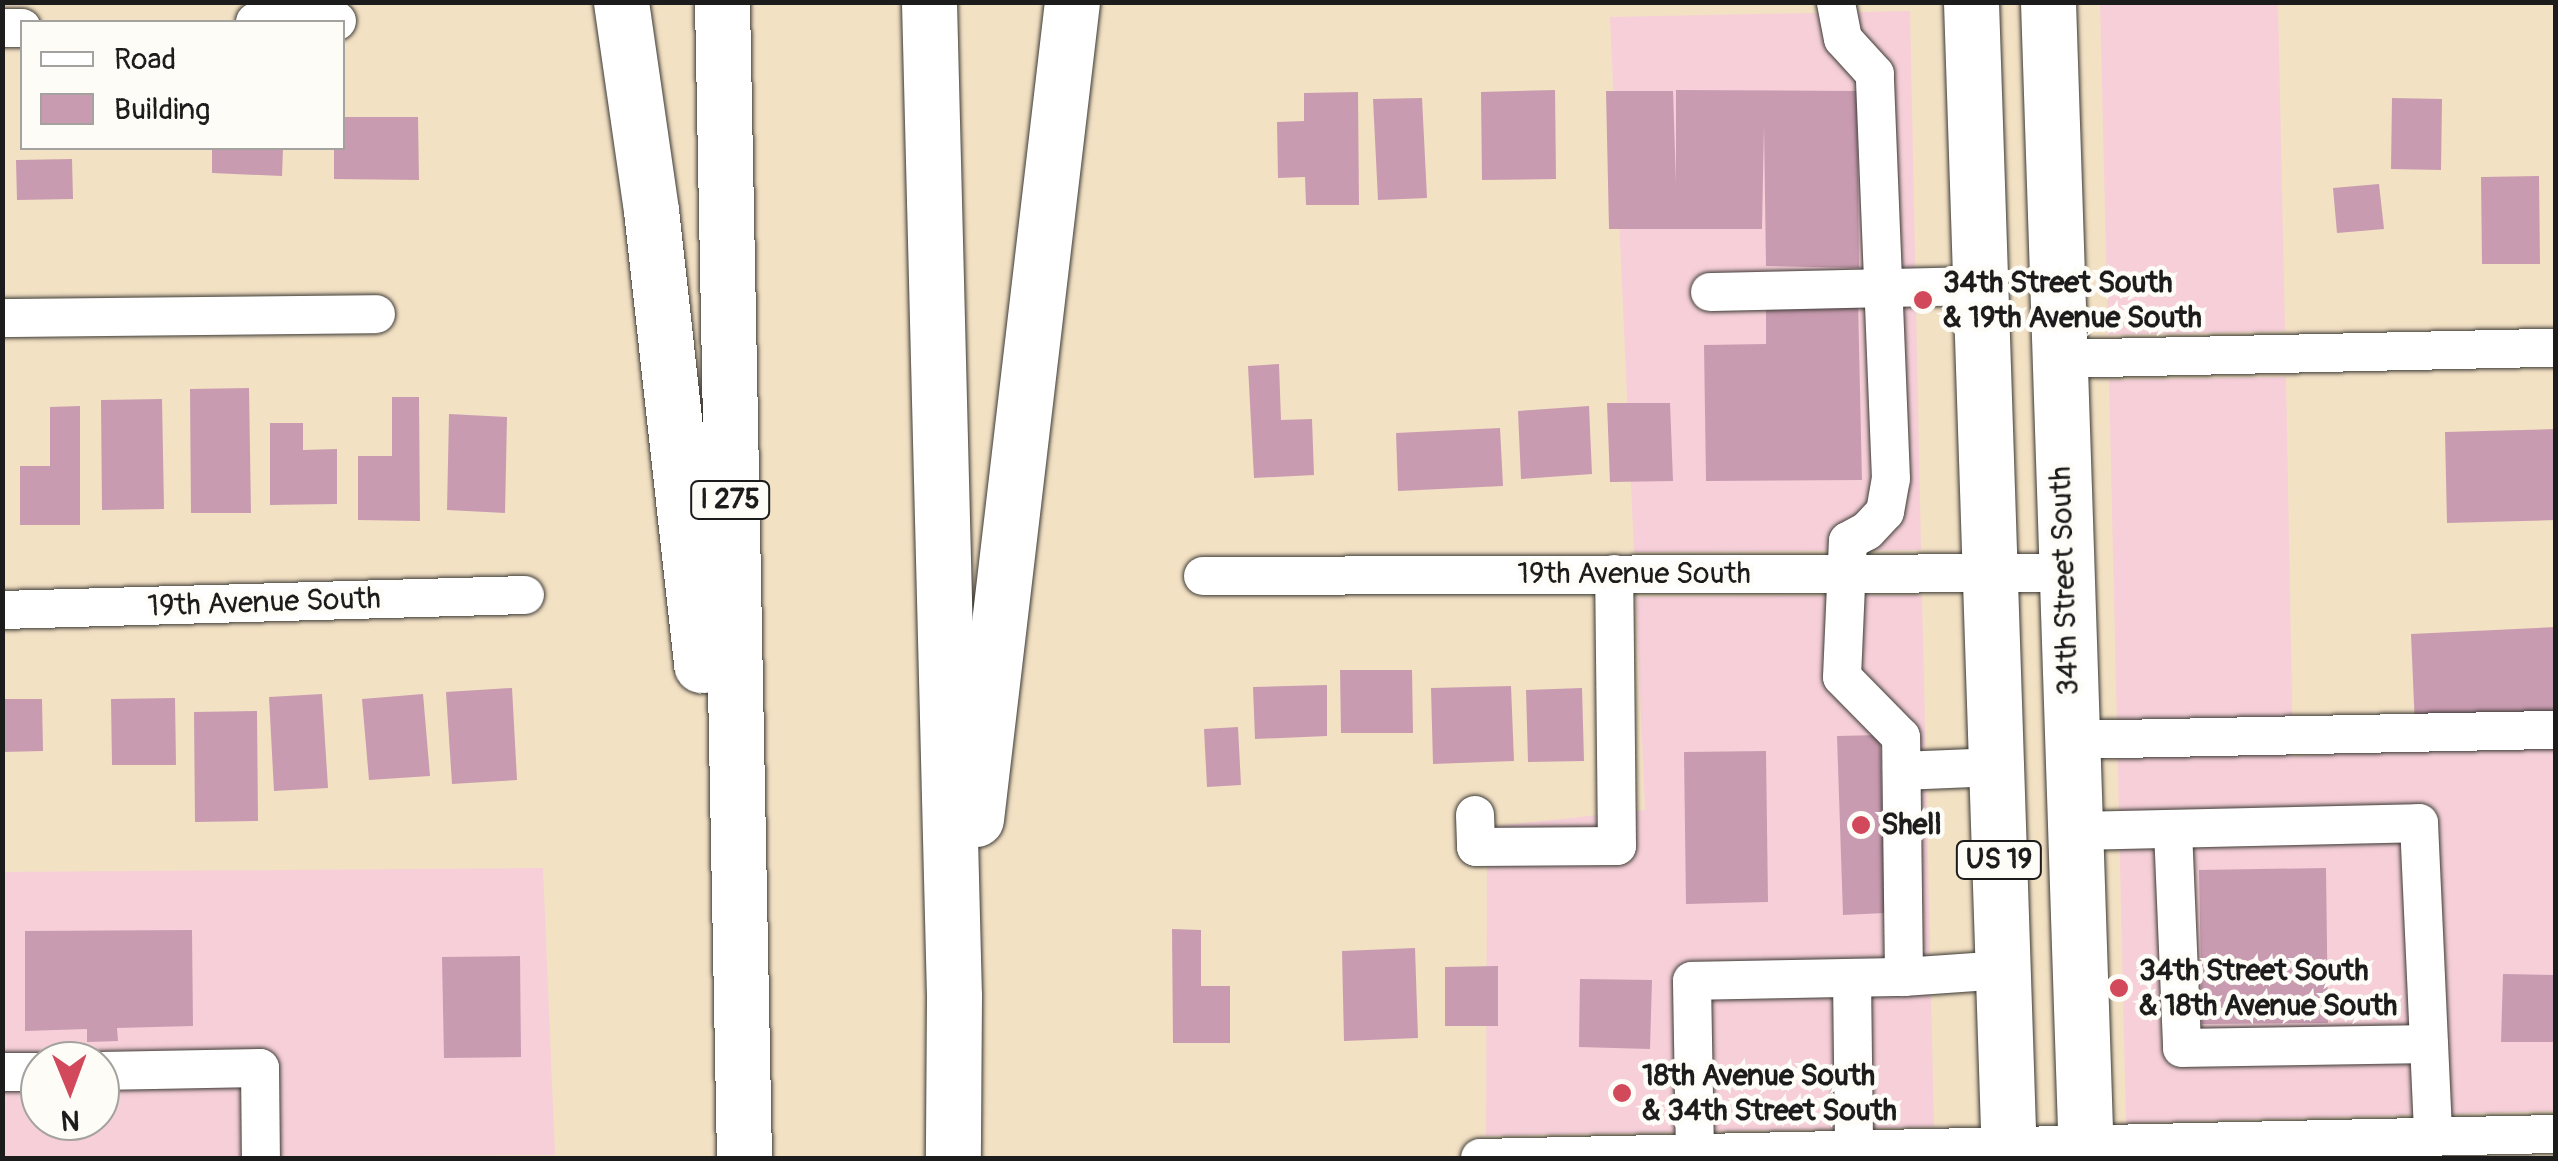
<!DOCTYPE html>
<style>
body{margin:0}
#map{position:relative;width:2558px;height:1161px;overflow:hidden;background:#f3e1c4;font-family:Pangolin,sans-serif}
div>[style]{position:absolute}
.built>*{inset:0;background:#f6cfd8}
.building>*{inset:0;background:#c99bb0}
.roads{filter:drop-shadow(0 0 2px #3c3a35) drop-shadow(0 0 2px #3c3a35)}
.minor>*{height:38px;margin:-19px;padding:0 19px;transform-origin:19px;border-radius:19px;background:#fff}
.highway>*{height:55px;margin:-27.5px;padding:0 27.5px;transform-origin:27.5px;border-radius:27.5px;background:#fff}
.dots>*{width:28px;height:28px;translate:-50% -50%;box-sizing:border-box;border:5px solid #fdfcf7;border-radius:50%}
span{translate:-50% -50%;white-space:nowrap;text-align:center;line-height:1.15;-webkit-text-stroke:9px #fdfcf7;paint-order:stroke}
.shield-label span{padding:2px 8px;background:#fdfcf7;border:2px solid;border-radius:8px;-webkit-text-stroke-width:0}
.shield-label{font-size:28px;color:#1c1c1c;font-weight:700}
.poi-label{font-size:30px;color:#1c1c1c;font-weight:700}
.left{translate:0 -50%;text-align:left}
.street-label{font-size:30px;color:#1c1c1c}
.frame{position:absolute;inset:0;border:5px solid #1c1c1c;pointer-events:none}
.legend{position:absolute;left:20px;top:20px;width:325px;height:130px;box-sizing:border-box;background:#fdfcf7;border:2px solid #a3a29f;margin:0;padding:12px 18px;list-style:none;font-size:30px;color:#1c1c1c}
.legend li{display:flex;align-items:center;gap:20px;height:50px}
.legend b{width:50px;border:2px solid #a3a29f}
.north{position:absolute;left:20px;top:1041px;width:100px;height:100px;box-sizing:border-box;background:#fdfcf7;border:2px solid #a3a29f;border-radius:50%;rotate:179deg;font-size:28px;font-weight:700;line-height:40px;text-align:center;color:#1c1c1c}
.north::after{content:'';display:block;margin:auto;width:35px;height:45px;background:#d1495b;clip-path:polygon(50% 0,100% 100%,50% 72%,0 100%)}
</style>
<div id="map">
<div class="built">
<i style="clip-path:polygon(2100px 3px,2278px 3px,2285px 331px,2108px 335px)"></i>
<i style="clip-path:polygon(1910px 11px,1921px 550px,1634px 552px,1610px 17px)"></i>
<i style="clip-path:polygon(2286px 377px,2293px 757px,2555px 735px,2555px 1111px,2126px 1123px,2109px 380px)"></i>
<i style="clip-path:polygon(1922px 595px,1934px 1127px,1486px 1136px,1487px 827px,1645px 810px,1636px 597px)"></i>
<i style="clip-path:polygon(evenodd,543px 868px,555px 1155px,3px 1158px,2px 872px,543px 868px,40px 1061px,100px 1061px,100px 1121px,40px 1121px,40px 1061px)"></i>
</div>
<div class="building">
<i style="clip-path:polygon(1555px 90px,1556px 179px,1482px 180px,1481px 92px)"></i>
<i style="clip-path:polygon(1676px 90px,1857px 91px,1859px 268px,1766px 266px,1764px 125px,1762px 229px,1609px 229px,1606px 91px,1673px 91px,1676px 183px)"></i>
<i style="clip-path:polygon(1358px 92px,1359px 205px,1306px 205px,1305px 177px,1278px 178px,1277px 122px,1304px 121px,1304px 93px)"></i>
<i style="clip-path:polygon(1422px 98px,1427px 198px,1378px 200px,1373px 99px)"></i>
<i style="clip-path:polygon(2392px 98px,2442px 99px,2441px 170px,2391px 169px)"></i>
<i style="clip-path:polygon(342px 117px,418px 117px,419px 180px,334px 179px,334px 148px,342px 148px)"></i>
<i style="clip-path:polygon(212px 148px,283px 148px,282px 176px,212px 173px)"></i>
<i style="clip-path:polygon(72px 159px,73px 199px,17px 200px,16px 160px)"></i>
<i style="clip-path:polygon(2539px 176px,2540px 264px,2482px 264px,2481px 177px)"></i>
<i style="clip-path:polygon(2379px 184px,2384px 229px,2337px 233px,2333px 188px)"></i>
<i style="clip-path:polygon(1858px 301px,1862px 480px,1706px 481px,1704px 345px,1766px 344px,1766px 302px)"></i>
<i style="clip-path:polygon(1279px 364px,1281px 420px,1312px 419px,1314px 475px,1254px 478px,1248px 366px)"></i>
<i style="clip-path:polygon(249px 388px,251px 513px,191px 513px,190px 389px)"></i>
<i style="clip-path:polygon(392px 397px,419px 397px,420px 521px,358px 520px,358px 456px,392px 456px)"></i>
<i style="clip-path:polygon(162px 399px,164px 509px,102px 510px,101px 400px)"></i>
<i style="clip-path:polygon(1607px 403px,1670px 403px,1673px 481px,1610px 482px)"></i>
<i style="clip-path:polygon(80px 406px,80px 525px,20px 525px,20px 466px,50px 466px,50px 407px)"></i>
<i style="clip-path:polygon(1589px 406px,1592px 474px,1521px 479px,1518px 411px)"></i>
<i style="clip-path:polygon(449px 414px,507px 417px,505px 513px,447px 510px)"></i>
<i style="clip-path:polygon(270px 423px,303px 423px,303px 450px,337px 449px,337px 504px,270px 505px)"></i>
<i style="clip-path:polygon(1500px 428px,1503px 486px,1398px 491px,1396px 433px)"></i>
<i style="clip-path:polygon(2556px 429px,2556px 520px,2447px 523px,2445px 432px)"></i>
<i style="clip-path:polygon(2556px 627px,2556px 720px,2415px 727px,2411px 634px)"></i>
<i style="clip-path:polygon(1340px 670px,1412px 670px,1413px 733px,1341px 733px)"></i>
<i style="clip-path:polygon(1327px 685px,1327px 736px,1255px 739px,1253px 687px)"></i>
<i style="clip-path:polygon(1511px 686px,1514px 761px,1433px 764px,1431px 688px)"></i>
<i style="clip-path:polygon(512px 688px,517px 780px,452px 784px,446px 692px)"></i>
<i style="clip-path:polygon(1582px 688px,1584px 761px,1528px 762px,1526px 690px)"></i>
<i style="clip-path:polygon(322px 694px,328px 788px,274px 791px,269px 697px)"></i>
<i style="clip-path:polygon(423px 694px,430px 776px,369px 780px,362px 699px)"></i>
<i style="clip-path:polygon(175px 698px,176px 765px,112px 765px,111px 699px)"></i>
<i style="clip-path:polygon(2px 699px,42px 699px,43px 751px,2px 752px)"></i>
<i style="clip-path:polygon(257px 711px,258px 821px,195px 822px,194px 712px)"></i>
<i style="clip-path:polygon(1238px 727px,1241px 785px,1207px 787px,1204px 729px)"></i>
<i style="clip-path:polygon(1880px 735px,1885px 913px,1843px 915px,1837px 736px)"></i>
<i style="clip-path:polygon(1766px 751px,1768px 902px,1686px 904px,1684px 752px)"></i>
<i style="clip-path:polygon(2326px 868px,2328px 1023px,2202px 1024px,2199px 870px)"></i>
<i style="clip-path:polygon(1172px 929px,1201px 930px,1201px 986px,1230px 986px,1230px 1043px,1173px 1043px)"></i>
<i style="clip-path:polygon(192px 930px,193px 1026px,117px 1028px,118px 1041px,87px 1042px,87px 1029px,25px 1031px,25px 931px)"></i>
<i style="clip-path:polygon(1415px 948px,1418px 1038px,1344px 1041px,1342px 951px)"></i>
<i style="clip-path:polygon(520px 956px,521px 1057px,444px 1058px,442px 957px)"></i>
<i style="clip-path:polygon(1498px 966px,1498px 1026px,1445px 1026px,1445px 967px)"></i>
<i style="clip-path:polygon(2503px 974px,2555px 975px,2554px 1042px,2501px 1042px)"></i>
<i style="clip-path:polygon(1580px 979px,1652px 980px,1650px 1049px,1579px 1047px)"></i>
</div>
<div class="roads">
<div class="minor">
<i style="left:255px;top:22px;width:82px;rotate:-0.7deg"></i>
<i style="left:2px;top:28px;width:20px"></i>
<i style="left:1710px;top:292px;width:271px;rotate:-1.3deg"></i>
<i style="left:2px;top:318px;width:374px;rotate:-0.6deg"></i>
<i style="left:2057px;top:359px;width:499px;rotate:-1.3deg"></i>
<i style="left:1203px;top:576px;width:862px;rotate:-0.2deg"></i>
<i style="left:2px;top:610px;width:523px;rotate:-1.64deg"></i>
<i style="left:2071px;top:740px;width:485px;rotate:-1.2deg"></i>
<i style="left:1902px;top:771px;width:94px;rotate:-2.4deg"></i>
<i style="left:1475px;top:815px;width:32px;rotate:88deg"></i>
<i style="left:1476px;top:847px;width:141px;rotate:-0.4deg"></i>
<i style="left:1617px;top:846px;width:272px;rotate:-90.6deg"></i>
<i style="left:2173px;top:830px;width:218px;rotate:87.6deg"></i>
<i style="left:2182px;top:1048px;width:247px;rotate:-0.9deg"></i>
<i style="left:2074px;top:831px;width:345px;rotate:-1.3deg"></i>
<i style="left:2419px;top:823px;width:313px;rotate:87.4deg"></i>
<i style="left:1904px;top:977px;width:99px;rotate:-4deg"></i>
<i style="left:1852px;top:978px;width:173px;rotate:89.3deg"></i>
<i style="left:100px;top:1071px;width:160px;rotate:-1.1deg"></i>
<i style="left:260px;top:1068px;width:90px;rotate:89.4deg"></i>
<i style="left:2px;top:1072px;width:38px"></i>
<i style="left:1695px;top:1154px;width:173px;rotate:-91deg"></i>
<i style="left:1692px;top:981px;width:212px;rotate:-1.1deg"></i>
<i style="left:1904px;top:977px;width:240px;rotate:-90.7deg"></i>
<i style="left:1901px;top:737px;width:84px;rotate:-134.5deg"></i>
<i style="left:1842px;top:677px;width:136px;rotate:-87.5deg"></i>
<i style="left:1848px;top:541px;width:21px;rotate:-28deg"></i>
<i style="left:1867px;top:531px;width:26px;rotate:-47deg"></i>
<i style="left:1885px;top:512px;width:34px;rotate:-80deg"></i>
<i style="left:1891px;top:479px;width:405px;rotate:-92.3deg"></i>
<i style="left:1875px;top:74px;width:47px;rotate:-132.4deg"></i>
<i style="left:1843px;top:39px;width:38px;rotate:-101deg"></i>
<i style="left:1480px;top:1158px;width:1076px;rotate:-1.28deg"></i>
</div>
<div class="highway">
<i style="left:621px;top:2px;width:210px;rotate:81.8deg"></i>
<i style="left:651px;top:210px;width:458px;rotate:83.7deg"></i>
<i style="left:722px;top:2px;width:1156px;rotate:88.91deg"></i>
<i style="left:929px;top:2px;width:994px;rotate:88.56deg"></i>
<i style="left:954px;top:996px;width:162px;rotate:90.4deg"></i>
<i style="left:1971px;top:2px;width:1157px;rotate:88.12deg"></i>
<i style="left:2048px;top:2px;width:1157px;rotate:88.12deg"></i>
<i style="left:976px;top:819px;width:823px;rotate:-83.3deg"></i>
</div>
</div>
<div class="dots">
<i style="left:1923px;top:300px;background:#d1495b"></i>
<i style="left:1861px;top:825px;background:#d1495b"></i>
<i style="left:2119px;top:988px;background:#d1495b"></i>
<i style="left:1622px;top:1093px;background:#d1495b"></i>
</div>
<div class="shield-label">
<span style="left:730px;top:500px">I 275</span>
<span style="left:1999px;top:860px">US 19</span>
</div>
<div class="poi-label">
<span class="left" style="left:1943px;top:300px">34th Street South<br>&amp; 19th Avenue South</span>
<span class="left" style="left:1881px;top:825px">Shell</span>
<span class="left" style="left:2139px;top:988px">34th Street South<br>&amp; 18th Avenue South</span>
<span class="left" style="left:1642px;top:1093px">18th Avenue South<br>&amp; 34th Street South</span>
</div>
<div class="street-label">
<span style="left:1634px;top:574px">19th Avenue South</span>
<span style="left:2065px;top:581px;rotate:-92deg">34th Street South</span>
<span style="left:264px;top:603px;rotate:-2deg">19th Avenue South</span>
</div>
<div class="frame"></div>
<ul class="legend">
<li><b style="height:12px;background:#fff"></b>Road</li>
<li><b style="height:28px;background:#c99bb0"></b>Building</li>
</ul>
<div class="north">N</div>
</div>
